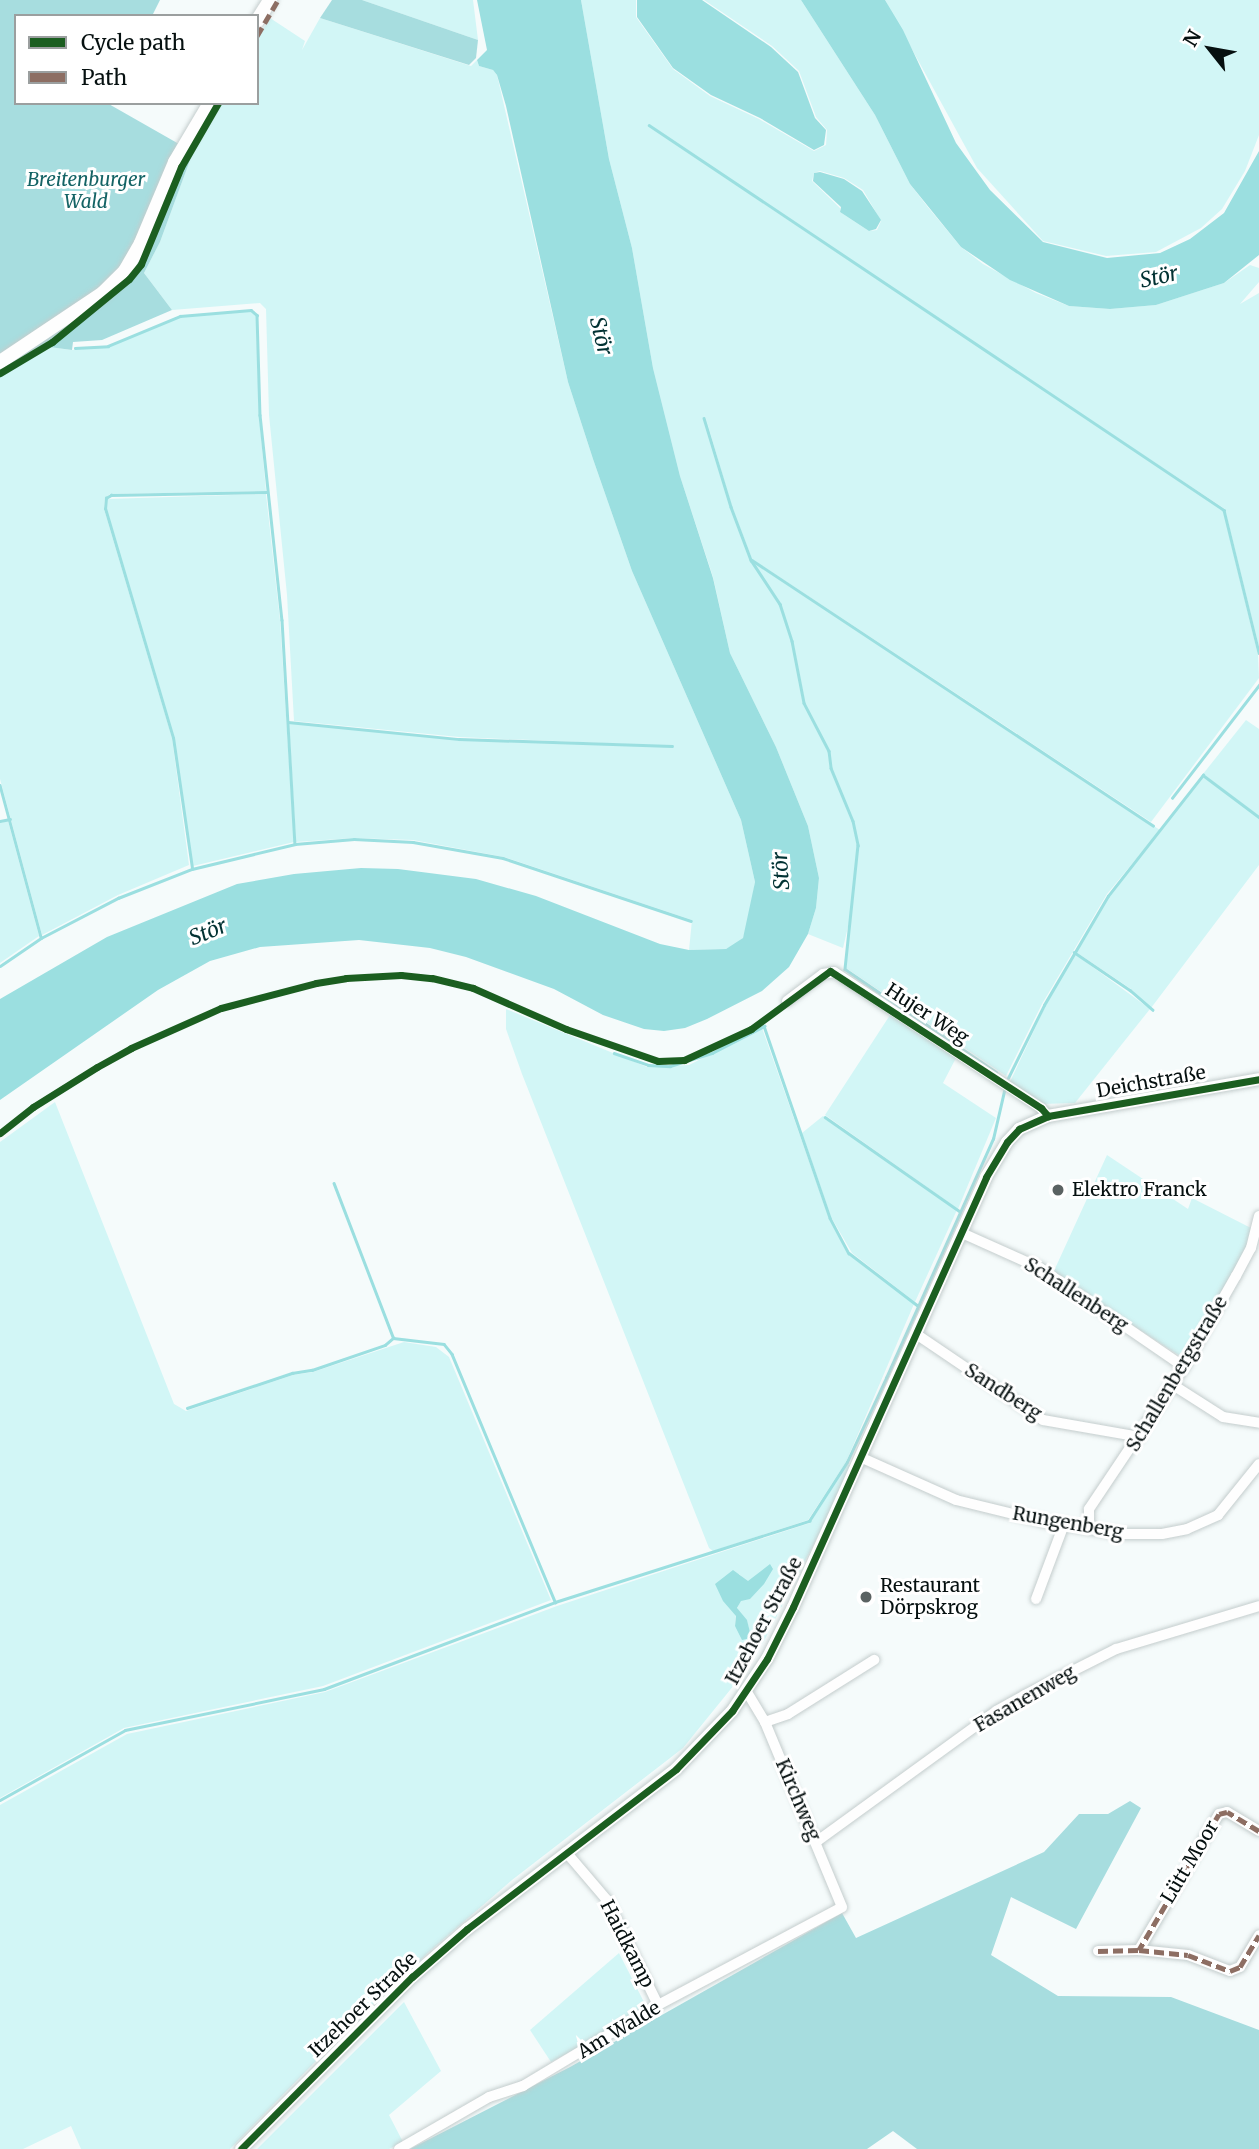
<!DOCTYPE html>
<meta charset="utf-8">
<style>
body{margin:0}
#map{position:relative;width:1259px;height:2149px;overflow:hidden;background:#f5fbfb;font-family:Merriweather,serif}
div>[style]{position:absolute}
.green>*{inset:0;background:#d2f6f6}
.forest>*{inset:0;background:#a7dddf}
.water>*{inset:0;background:#9bdfe0}
.stream>*{height:2.5px;margin:-1.25px;padding:0 1.25px;transform-origin:1.25px;border-radius:1.25px;background:#9bdfe0}
.roads{filter:drop-shadow(0 0 2px #c4cdcd) drop-shadow(0 0 2px #c4cdcd)}
.minor>*{height:10px;margin:-5px;padding:0 5px;transform-origin:5px;border-radius:5px;background:#fefefe}
.tertiary>*{height:12px;margin:-6px;padding:0 6px;transform-origin:6px;border-radius:6px;background:#fefefe}
.secondary>*{height:14px;margin:-7px;padding:0 7px;transform-origin:7px;border-radius:7px;background:#fefefe}
.quiet>*{height:5px;margin-top:-2.5px;transform-origin:0;background:repeating-linear-gradient(90deg,#8d6e63 0 10px,transparent 0 15px)}
.cycleway>*{height:7px;margin:-3.5px;padding:0 3.5px;transform-origin:3.5px;border-radius:3.5px;background:#1b5e20}
.dots>*{width:19px;height:19px;translate:-50% -50%;box-sizing:border-box;border:4px solid #fff;border-radius:50%}
span{translate:-50% -50%;white-space:nowrap;text-align:center;line-height:1.15;-webkit-text-stroke:6px #fff;paint-order:stroke}
.park-label{font-size:19px;color:#146365;font-style:italic}
.street-label{font-size:19px;color:#061010}
.poi-label{font-size:19px;color:#061010}
.left{translate:0 -50%;text-align:left}
.water-label{font-size:21px;color:#023233;font-style:italic}
.legend{position:absolute;left:14px;top:14px;width:245px;height:91px;box-sizing:border-box;background:#fff;border:2px solid #9b9f9f;margin:0;padding:9px 12px;list-style:none;font-size:21px;color:#061010}
.legend li{display:flex;align-items:center;gap:14px;height:35px}
.legend b{width:35px;border:2px solid #9b9f9f}
.north{position:absolute;left:1175px;top:14px;width:70px;height:70px;-webkit-text-stroke:5px #fff;paint-order:stroke;rotate:301deg;font-size:19px;font-weight:700;line-height:28px;text-align:center;color:#061010}
.north::after{content:'';display:block;margin:auto;width:24px;height:32px;background:#061010;clip-path:polygon(50% 0,100% 100%,50% 72%,0 100%)}
</style>
<div id="map">
<div class="green">
<i style="clip-path:polygon(362px 0,473px 0,478px 40px)"></i>
<i style="clip-path:polygon(evenodd,581px 0,636px 0,636px 17px,673px 69px,710px 96px,759px 119px,814px 151px,826px 145px,827px 130px,816px 117px,799px 71px,772px 46px,704px 0,801px 0,875px 115px,910px 184px,927px 206px,961px 247px,983px 264px,1036px 293px,1069px 306px,1110px 309px,1156px 305px,1224px 283px,1250px 265px,1259px 268px,1259px 282px,1240px 304px,1259px 293px,1259px 647px,1225px 509px,652px 129px,1223px 510px,1258px 655px,1259px 678px,1151px 822px,752px 559px,732px 507px,703px 409px,731px 507px,750px 560px,779px 604px,792px 641px,803px 703px,828px 752px,830px 768px,852px 821px,857px 845px,852px 910px,843px 948px,808px 934px,816px 908px,819px 878px,808px 826px,776px 747px,730px 653px,713px 577px,680px 476px,653px 368px,632px 248px,609px 159px,581px 0,820px 171px,844px 178px,863px 190px,881px 221px,877px 230px,869px 231px,840px 212px,840px 208px,812px 181px,814px 173px,820px 171px)"></i>
<i style="clip-path:polygon(885px 0,1259px 0,1259px 135px,1245px 171px,1222px 209px,1201px 228px,1156px 252px,1106px 256px,1043px 241px,977px 168px)"></i>
<i style="clip-path:polygon(270px 18px,305px 41px,302px 50px,320px 18px,471px 66px,477px 60px,479px 66px,493px 70px,497px 75px,568px 382px,593px 459px,632px 571px,741px 820px,755px 882px,748px 924px,743px 938px,736px 944px,726px 949px,689px 950px,692px 920px,504px 857px,413px 840px,354px 838px,296px 842px,289px 723px,458px 740px,673px 746px,459px 737px,294px 721px,287px 595px,269px 415px,266px 309px,260px 303px,172px 310px,144px 273px,160px 242px,193px 152px,221px 103px,257px 103px,257px 39px)"></i>
<i style="clip-path:polygon(251px 311px,256px 315px,259px 415px,266px 491px,110px 494px,105px 498px,104px 509px,172px 738px,189px 865px,118px 895px,42px 935px,0 779px,0 378px,49px 347px,72px 350px,108px 347px,181px 316px)"></i>
<i style="clip-path:polygon(266px 494px,280px 620px,294px 842px,193px 866px,174px 738px,106px 508px,107px 499px)"></i>
<i style="clip-path:polygon(753px 562px,1160px 830px,1107px 894px,1042px 1004px,1006px 1076px,846px 968px,858px 846px,853px 821px,832px 768px,829px 751px,805px 703px,793px 641px,780px 604px)"></i>
<i style="clip-path:polygon(1246px 720px,1259px 729px,1259px 816px,1203px 774px)"></i>
<i style="clip-path:polygon(1203px 777px,1259px 818px,1259px 865px,1151px 1008px,1131px 989px,1076px 952px,1109px 897px)"></i>
<i style="clip-path:polygon(8px 821px,39px 936px,0 963px,0 823px)"></i>
<i style="clip-path:polygon(1075px 954px,1150px 1009px,1075px 1103px,1041px 1104px,1009px 1084px,1045px 1007px)"></i>
<i style="clip-path:polygon(506px 1009px,647px 1067px,689px 1065px,762px 1028px,829px 1218px,848px 1254px,914px 1304px,846px 1462px,808px 1520px,713px 1551px,709px 1548px,522px 1074px,506px 1029px)"></i>
<i style="clip-path:polygon(892px 1012px,957px 1056px,943px 1083px,996px 1118px,958px 1209px,825px 1115px)"></i>
<i style="clip-path:polygon(55px 1102px,174px 1404px,186px 1411px,293px 1375px,313px 1372px,404px 1342px,436px 1347px,449px 1357px,551px 1600px,323px 1686px,124px 1728px,0 1798px,0 1142px)"></i>
<i style="clip-path:polygon(823px 1116px,957px 1210px,915px 1302px,852px 1253px,831px 1217px,802px 1133px)"></i>
<i style="clip-path:polygon(1107px 1155px,1188px 1209px,1192px 1198px,1251px 1228px,1246px 1248px,1183px 1358px,1053px 1273px)"></i>
<i style="clip-path:polygon(evenodd,848px 1464px,851px 1466px,823px 1526px,764px 1641px,743px 1674px,683px 1748px,512px 1880px,431px 1950px,352px 2024px,230px 2149px,81px 2149px,71px 2126px,23px 2149px,0 2149px,0 1805px,127px 1734px,325px 1692px,557px 1606px,810px 1523px,848px 1464px,739px 1574px,748px 1582px,737px 1609px,747px 1621px,750px 1632px,735px 1626px,739px 1574px)"></i>
<i style="clip-path:polygon(619px 1953px,648px 2010px,551px 2062px,530px 2030px)"></i>
<i style="clip-path:polygon(404px 2002px,441px 2071px,389px 2115px,403px 2142px,389px 2149px,257px 2149px)"></i>
</div>
<div class="forest">
<i style="clip-path:polygon(0 0,160px 0,152px 16px,16px 16px,16px 103px,107px 103px,193px 152px,160px 242px,144px 273px,172px 310px,102px 340px,73px 342px,72px 350px,49px 347px,0 378px)"></i>
<i style="clip-path:polygon(332px 0,362px 0,478px 40px,476px 58px,469px 65px,320px 18px)"></i>
<i style="clip-path:polygon(1130px 1801px,1141px 1808px,1076px 1929px,1011px 1897px,991px 1955px,1058px 1996px,1171px 1997px,1259px 2030px,1259px 2149px,917px 2149px,893px 2131px,867px 2149px,410px 2149px,570px 2067px,842px 1913px,856px 1938px,1044px 1852px,1079px 1814px,1108px 1814px)"></i>
</div>
<div class="water">
<i style="clip-path:polygon(477px 0,581px 0,609px 159px,632px 248px,653px 368px,680px 476px,713px 578px,730px 653px,776px 747px,808px 826px,819px 878px,816px 908px,808px 934px,789px 967px,762px 991px,707px 1019px,685px 1028px,664px 1031px,644px 1029px,603px 1015px,554px 989px,466px 957px,430px 948px,359px 940px,260px 947px,210px 961px,158px 990px,0 1100px,0 999px,107px 937px,237px 884px,294px 874px,361px 868px,398px 869px,476px 879px,536px 896px,660px 944px,689px 950px,726px 949px,743px 938px,755px 882px,741px 820px,632px 571px,593px 459px,568px 382px,506px 106px,497px 75px,493px 70px,479px 66px,477px 60px,487px 50px)"></i>
<i style="clip-path:polygon(637px 0,702px 0,771px 47px,798px 72px,815px 118px,826px 130px,824px 145px,814px 150px,760px 118px,711px 95px,673px 68px,637px 17px)"></i>
<i style="clip-path:polygon(801px 0,885px 0,903px 30px,956px 143px,990px 190px,1043px 242px,1107px 258px,1160px 253px,1190px 239px,1224px 213px,1259px 151px,1259px 255px,1224px 283px,1156px 305px,1110px 309px,1069px 306px,1010px 280px,961px 247px,910px 184px,875px 115px)"></i>
<i style="clip-path:polygon(820px 172px,844px 179px,862px 191px,881px 220px,876px 229px,869px 231px,840px 212px,841px 207px,813px 181px,814px 173px)"></i>
<i style="clip-path:polygon(770px 1564px,773px 1569px,764px 1584px,750px 1599px,741px 1601px,737px 1608px,747px 1620px,750px 1632px,747px 1639px,742px 1640px,735px 1626px,736px 1616px,723px 1601px,715px 1584px,733px 1570px,748px 1581px)"></i>
</div>
<div class="stream">
<i style="left:649px;top:125px;width:692px;rotate:33.8deg"></i>
<i style="left:1224px;top:510px;width:147px;rotate:76.2deg"></i>
<i style="left:75px;top:348px;width:33px;rotate:-3deg"></i>
<i style="left:108px;top:346px;width:78px;rotate:-22.6deg"></i>
<i style="left:180px;top:316px;width:71px;rotate:-4.8deg"></i>
<i style="left:251px;top:310px;width:8px;rotate:40deg"></i>
<i style="left:257px;top:315px;width:100px;rotate:88.3deg"></i>
<i style="left:260px;top:415px;width:206px;rotate:83.9deg"></i>
<i style="left:282px;top:620px;width:224px;rotate:86.7deg"></i>
<i style="left:704px;top:418px;width:93px;rotate:73.1deg"></i>
<i style="left:731px;top:507px;width:57px;rotate:69.3deg"></i>
<i style="left:751px;top:560px;width:53px;rotate:56.6deg"></i>
<i style="left:780px;top:604px;width:39px;rotate:72deg"></i>
<i style="left:792px;top:641px;width:63px;rotate:79deg"></i>
<i style="left:804px;top:703px;width:54px;rotate:62.5deg"></i>
<i style="left:829px;top:751px;width:17px;rotate:83deg"></i>
<i style="left:831px;top:768px;width:57px;rotate:67.5deg"></i>
<i style="left:853px;top:821px;width:25px;rotate:78deg"></i>
<i style="left:858px;top:845px;width:125px;rotate:96deg"></i>
<i style="left:845px;top:969px;width:183px;rotate:34.3deg"></i>
<i style="left:752px;top:560px;width:481px;rotate:33.5deg"></i>
<i style="left:288px;top:722px;width:172px;rotate:5.7deg"></i>
<i style="left:459px;top:739px;width:213px;rotate:1.9deg"></i>
<i style="left:0;top:785px;width:157px;rotate:74.9deg"></i>
<i style="left:1172px;top:798px;width:143px;rotate:-52.4deg"></i>
<i style="left:0;top:821px;width:10px;rotate:-11deg"></i>
<i style="left:192px;top:868px;width:131px;rotate:-98.3deg"></i>
<i style="left:173px;top:738px;width:239px;rotate:-106.5deg"></i>
<i style="left:105px;top:509px;width:11px;rotate:-85deg"></i>
<i style="left:106px;top:498px;width:6px;rotate:-31deg"></i>
<i style="left:111px;top:495px;width:156px;rotate:-1.1deg"></i>
<i style="left:1074px;top:952px;width:68px;rotate:34.2deg"></i>
<i style="left:1130px;top:990px;width:30px;rotate:41deg"></i>
<i style="left:0;top:966px;width:50px;rotate:-34.3deg"></i>
<i style="left:41px;top:938px;width:87px;rotate:-27.5deg"></i>
<i style="left:118px;top:898px;width:79px;rotate:-21.4deg"></i>
<i style="left:192px;top:869px;width:106px;rotate:-13.6deg"></i>
<i style="left:295px;top:844px;width:59px;rotate:-4.8deg"></i>
<i style="left:354px;top:839px;width:59px;rotate:2.9deg"></i>
<i style="left:413px;top:842px;width:91px;rotate:10.1deg"></i>
<i style="left:503px;top:858px;width:198px;rotate:18.5deg"></i>
<i style="left:614px;top:1053px;width:36px;rotate:19deg"></i>
<i style="left:648px;top:1065px;width:22px;rotate:3deg"></i>
<i style="left:670px;top:1066px;width:44px;rotate:-17.2deg"></i>
<i style="left:712px;top:1053px;width:59px;rotate:-27.4deg"></i>
<i style="left:764px;top:1026px;width:203px;rotate:71deg"></i>
<i style="left:830px;top:1218px;width:40px;rotate:62deg"></i>
<i style="left:849px;top:1253px;width:86px;rotate:37.4deg"></i>
<i style="left:1008px;top:1078px;width:81px;rotate:-63.7deg"></i>
<i style="left:1044px;top:1005px;width:126px;rotate:-59.6deg"></i>
<i style="left:1108px;top:896px;width:154px;rotate:-51.9deg"></i>
<i style="left:1203px;top:775px;width:70px;rotate:36.9deg"></i>
<i style="left:825px;top:1117px;width:164px;rotate:35deg"></i>
<i style="left:334px;top:1183px;width:165px;rotate:69deg"></i>
<i style="left:187px;top:1408px;width:111px;rotate:-18.4deg"></i>
<i style="left:292px;top:1373px;width:20px;rotate:-9deg"></i>
<i style="left:312px;top:1370px;width:77px;rotate:-18.9deg"></i>
<i style="left:385px;top:1345px;width:11px;rotate:-41deg"></i>
<i style="left:393px;top:1338px;width:51px;rotate:6.7deg"></i>
<i style="left:444px;top:1344px;width:13px;rotate:51deg"></i>
<i style="left:452px;top:1354px;width:269px;rotate:67.4deg"></i>
<i style="left:0;top:1800px;width:143px;rotate:-29.2deg"></i>
<i style="left:125px;top:1730px;width:203px;rotate:-11.6deg"></i>
<i style="left:324px;top:1689px;width:247px;rotate:-20.6deg"></i>
<i style="left:555px;top:1602px;width:267px;rotate:-17.7deg"></i>
<i style="left:809px;top:1521px;width:70px;rotate:-57.2deg"></i>
<i style="left:847px;top:1462px;width:93px;rotate:-65.1deg"></i>
<i style="left:886px;top:1378px;width:262px;rotate:-65.9deg"></i>
<i style="left:993px;top:1139px;width:53px;rotate:-77deg"></i>
</div>
<div class="roads">
<div class="minor">
<i style="left:787px;top:1001px;width:45px;rotate:-36.9deg"></i>
<i style="left:823px;top:974px;width:11px;rotate:-10deg"></i>
<i style="left:834px;top:972px;width:248px;rotate:33.3deg"></i>
<i style="left:1041px;top:1108px;width:11px;rotate:49deg"></i>
<i style="left:962px;top:1233px;width:85px;rotate:24.2deg"></i>
<i style="left:1040px;top:1268px;width:175px;rotate:34.5deg"></i>
<i style="left:916px;top:1334px;width:153px;rotate:34.1deg"></i>
<i style="left:1043px;top:1420px;width:98px;rotate:9.9deg"></i>
<i style="left:1173px;top:1385px;width:59px;rotate:32.6deg"></i>
<i style="left:1223px;top:1417px;width:36px;rotate:9deg"></i>
<i style="left:860px;top:1457px;width:105px;rotate:24.1deg"></i>
<i style="left:956px;top:1500px;width:93px;rotate:13.7deg"></i>
<i style="left:1046px;top:1522px;width:76px;rotate:9.1deg"></i>
<i style="left:1121px;top:1534px;width:41px"></i>
<i style="left:1162px;top:1534px;width:25px;rotate:-11deg"></i>
<i style="left:1187px;top:1529px;width:34px;rotate:-24deg"></i>
<i style="left:1218px;top:1515px;width:65px;rotate:-51.2deg"></i>
<i style="left:1089px;top:1526px;width:17px;rotate:-90deg"></i>
<i style="left:1089px;top:1509px;width:171px;rotate:-56.2deg"></i>
<i style="left:1184px;top:1367px;width:105px;rotate:-60.3deg"></i>
<i style="left:1236px;top:1276px;width:32px;rotate:-62deg"></i>
<i style="left:1251px;top:1248px;width:33px;rotate:-76deg"></i>
<i style="left:1036px;top:1599px;width:80px;rotate:-69.5deg"></i>
<i style="left:765px;top:1722px;width:24px;rotate:-19deg"></i>
<i style="left:788px;top:1714px;width:102px;rotate:-32.1deg"></i>
<i style="left:1259px;top:1831px;width:37px;rotate:-149deg"></i>
<i style="left:1227px;top:1812px;width:8px;rotate:166deg"></i>
<i style="left:1219px;top:1814px;width:158px;rotate:120.5deg"></i>
<i style="left:1139px;top:1950px;width:49px;rotate:5.8deg"></i>
<i style="left:1188px;top:1955px;width:45px;rotate:20.9deg"></i>
<i style="left:1230px;top:1971px;width:11px;rotate:-22deg"></i>
<i style="left:1240px;top:1967px;width:37px;rotate:-59deg"></i>
<i style="left:816px;top:1842px;width:223px;rotate:-36deg"></i>
<i style="left:996px;top:1711px;width:33px;rotate:-29deg"></i>
<i style="left:1025px;top:1695px;width:102px;rotate:-26.8deg"></i>
<i style="left:1116px;top:1649px;width:149px;rotate:-16.7deg"></i>
<i style="left:566px;top:1852px;width:63px;rotate:49.5deg"></i>
<i style="left:607px;top:1900px;width:117px;rotate:64.1deg"></i>
<i style="left:1098px;top:1951px;width:41px;rotate:-1.4deg"></i>
<i style="left:399px;top:2149px;width:104px;rotate:-30deg"></i>
<i style="left:489px;top:2097px;width:36px;rotate:-18deg"></i>
<i style="left:523px;top:2086px;width:157px;rotate:-31deg"></i>
<i style="left:658px;top:2005px;width:208px;rotate:-28deg"></i>
<i style="left:842px;top:1907px;width:200px;rotate:-112.6deg"></i>
<i style="left:765px;top:1722px;width:35px;rotate:-121deg"></i>
</div>
<div class="tertiary">
<i style="left:241px;top:2149px;width:243px;rotate:-45.2deg"></i>
<i style="left:412px;top:1977px;width:73px;rotate:-41.1deg"></i>
<i style="left:467px;top:1929px;width:263px;rotate:-37.4deg"></i>
<i style="left:676px;top:1769px;width:81px;rotate:-46deg"></i>
<i style="left:732px;top:1711px;width:63px;rotate:-56.1deg"></i>
<i style="left:767px;top:1659px;width:58px;rotate:-63.4deg"></i>
<i style="left:793px;top:1607px;width:471px;rotate:-65.8deg"></i>
<i style="left:986px;top:1177px;width:41px;rotate:-59deg"></i>
<i style="left:1007px;top:1142px;width:18px;rotate:-47deg"></i>
<i style="left:1019px;top:1129px;width:32px;rotate:-24deg"></i>
<i style="left:1048px;top:1116px;width:214px;rotate:-9.9deg"></i>
</div>
<div class="secondary">
<i style="left:257px;top:21px;width:25px;rotate:-58deg"></i>
<i style="left:0;top:362px;width:124px;rotate:-33.8deg"></i>
<i style="left:103px;top:293px;width:31px;rotate:-45deg"></i>
<i style="left:125px;top:271px;width:32px;rotate:-60deg"></i>
<i style="left:141px;top:243px;width:88px;rotate:-67.2deg"></i>
<i style="left:175px;top:162px;width:69px;rotate:-59.3deg"></i>
</div>
</div>
<div class="quiet">
<i style="left:257px;top:36px;width:42px;rotate:-59.7deg"></i>
<i style="left:1259px;top:1831px;width:37px;rotate:-149deg"></i>
<i style="left:1227px;top:1812px;width:8px;rotate:166deg"></i>
<i style="left:1219px;top:1814px;width:158px;rotate:120.5deg"></i>
<i style="left:1139px;top:1950px;width:49px;rotate:5.8deg"></i>
<i style="left:1188px;top:1955px;width:45px;rotate:20.9deg"></i>
<i style="left:1230px;top:1971px;width:11px;rotate:-22deg"></i>
<i style="left:1240px;top:1967px;width:37px;rotate:-59deg"></i>
<i style="left:1098px;top:1951px;width:41px;rotate:-1.4deg"></i>
</div>
<div class="cycleway">
<i style="left:0;top:373px;width:61px;rotate:-30.8deg"></i>
<i style="left:52px;top:342px;width:99px;rotate:-39.3deg"></i>
<i style="left:129px;top:279px;width:19px;rotate:-51deg"></i>
<i style="left:141px;top:264px;width:105px;rotate:-67.6deg"></i>
<i style="left:181px;top:167px;width:74px;rotate:-60deg"></i>
<i style="left:0;top:1133px;width:42px;rotate:-38.2deg"></i>
<i style="left:33px;top:1107px;width:75px;rotate:-32deg"></i>
<i style="left:97px;top:1067px;width:39px;rotate:-29deg"></i>
<i style="left:131px;top:1048px;width:98px;rotate:-24deg"></i>
<i style="left:221px;top:1008px;width:98px;rotate:-14.7deg"></i>
<i style="left:316px;top:983px;width:30px;rotate:-9deg"></i>
<i style="left:346px;top:978px;width:55px;rotate:-3.1deg"></i>
<i style="left:401px;top:975px;width:31px;rotate:6deg"></i>
<i style="left:432px;top:978px;width:42px;rotate:13.7deg"></i>
<i style="left:473px;top:988px;width:102px;rotate:23.8deg"></i>
<i style="left:566px;top:1029px;width:97px;rotate:19.2deg"></i>
<i style="left:658px;top:1061px;width:26px;rotate:-2deg"></i>
<i style="left:684px;top:1060px;width:74px;rotate:-24.8deg"></i>
<i style="left:751px;top:1029px;width:98px;rotate:-36.3deg"></i>
<i style="left:830px;top:971px;width:252px;rotate:33deg"></i>
<i style="left:1041px;top:1108px;width:11px;rotate:49deg"></i>
<i style="left:241px;top:2149px;width:243px;rotate:-45.2deg"></i>
<i style="left:412px;top:1977px;width:73px;rotate:-41.1deg"></i>
<i style="left:467px;top:1929px;width:263px;rotate:-37.4deg"></i>
<i style="left:676px;top:1769px;width:81px;rotate:-46deg"></i>
<i style="left:732px;top:1711px;width:63px;rotate:-56.1deg"></i>
<i style="left:767px;top:1659px;width:58px;rotate:-63.4deg"></i>
<i style="left:793px;top:1607px;width:471px;rotate:-65.8deg"></i>
<i style="left:986px;top:1177px;width:41px;rotate:-59deg"></i>
<i style="left:1007px;top:1142px;width:18px;rotate:-47deg"></i>
<i style="left:1019px;top:1129px;width:32px;rotate:-24deg"></i>
<i style="left:1048px;top:1116px;width:214px;rotate:-9.9deg"></i>
</div>
<div class="dots">
<i style="left:1058px;top:1190px;background:#5a6262"></i>
<i style="left:866px;top:1597px;background:#5a6262"></i>
</div>
<div class="park-label">
<span style="left:86px;top:191px">Breitenburger<br>Wald</span>
</div>
<div class="street-label">
<span style="left:927px;top:1014px;rotate:33deg">Hujer Weg</span>
<span style="left:1151px;top:1082px;rotate:-10deg">Deichstraße</span>
<span style="left:1076px;top:1295px;rotate:33deg">Schallenberg</span>
<span style="left:1177px;top:1374px;rotate:-59deg">Schallenbergstraße</span>
<span style="left:1003px;top:1392px;rotate:33deg">Sandberg</span>
<span style="left:1068px;top:1523px;rotate:10deg">Rungenberg</span>
<span style="left:764px;top:1621px;rotate:-62deg">Itzehoer Straße</span>
<span style="left:1025px;top:1699px;rotate:-30deg">Fasanenweg</span>
<span style="left:798px;top:1800px;rotate:67deg">Kirchweg</span>
<span style="left:1190px;top:1862px;rotate:-59deg">Lütt Moor</span>
<span style="left:627px;top:1944px;rotate:63deg">Haidkamp</span>
<span style="left:363px;top:2005px;rotate:-44deg">Itzehoer Straße</span>
<span style="left:619px;top:2030px;rotate:-31deg">Am Walde</span>
</div>
<div class="poi-label">
<span class="left" style="left:1072px;top:1190px">Elektro Franck</span>
<span class="left" style="left:880px;top:1597px">Restaurant<br>Dörpskrog</span>
</div>
<div class="water-label">
<span style="left:1159px;top:277px;rotate:-12deg">Stör</span>
<span style="left:601px;top:336px;rotate:76deg">Stör</span>
<span style="left:781px;top:871px;rotate:-94deg">Stör</span>
<span style="left:208px;top:932px;rotate:-22deg">Stör</span>
</div>
<ul class="legend">
<li><b style="height:9px;background:#1b5e20"></b>Cycle path</li>
<li><b style="height:9px;background:#8d6e63"></b>Path</li>
</ul>
<div class="north">N</div>
</div>
